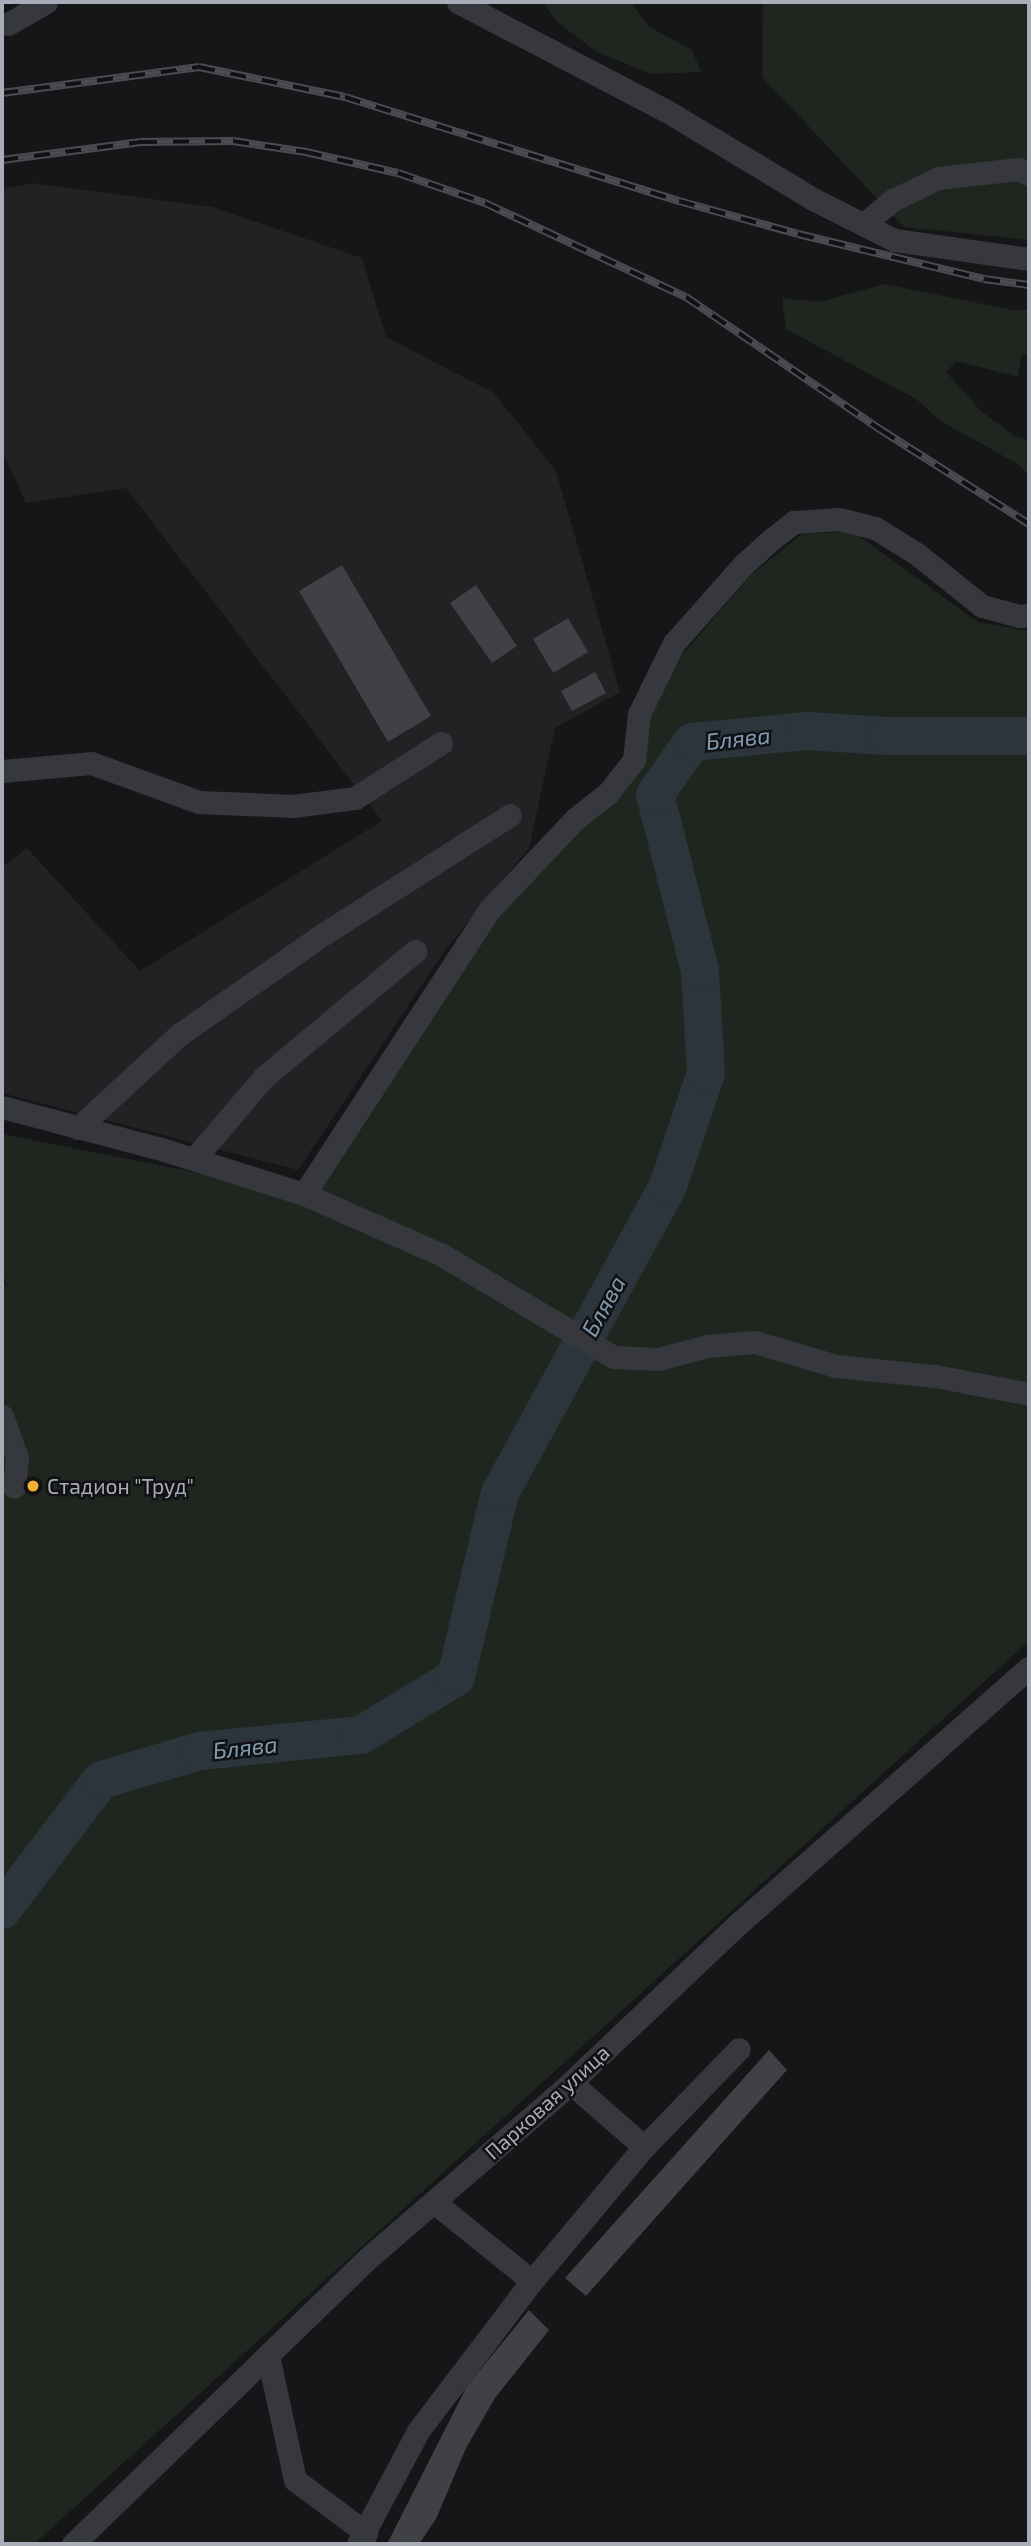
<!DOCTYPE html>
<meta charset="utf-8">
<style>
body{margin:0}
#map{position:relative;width:1031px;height:2546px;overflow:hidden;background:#161618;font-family:"Exo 2",sans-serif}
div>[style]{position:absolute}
.built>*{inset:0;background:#222225}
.green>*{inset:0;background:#1e261f}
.river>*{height:38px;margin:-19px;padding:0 19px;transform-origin:19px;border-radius:19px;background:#2c353c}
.building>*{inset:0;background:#404145}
.minor>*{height:23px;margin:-11.5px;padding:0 11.5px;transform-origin:11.5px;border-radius:11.5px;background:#37383d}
.rail>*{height:8px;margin-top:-4px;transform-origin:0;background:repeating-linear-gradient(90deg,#111113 0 16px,#4a4c52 0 32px);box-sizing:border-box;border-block:2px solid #4a4c52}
.dots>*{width:19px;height:19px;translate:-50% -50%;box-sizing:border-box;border:4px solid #111113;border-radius:50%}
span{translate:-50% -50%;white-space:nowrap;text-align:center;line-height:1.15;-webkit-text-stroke:5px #111113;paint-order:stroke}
.poi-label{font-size:21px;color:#a8adb8}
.left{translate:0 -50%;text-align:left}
.street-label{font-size:21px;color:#a8adb8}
.water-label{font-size:23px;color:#7f9bb3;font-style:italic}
.frame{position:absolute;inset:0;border:4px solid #a8adb8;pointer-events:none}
</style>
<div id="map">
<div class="built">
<i style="clip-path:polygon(32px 183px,212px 207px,362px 258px,386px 337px,494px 393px,556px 471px,620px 692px,555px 728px,529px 848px,446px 949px,298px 1170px,2px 1093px,2px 867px,27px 848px,140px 971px,382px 821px,126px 488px,26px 503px,2px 450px,2px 189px)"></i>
</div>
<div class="green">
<i style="clip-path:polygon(542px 2px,630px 2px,650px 27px,692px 50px,701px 72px,652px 74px,597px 52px,557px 22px)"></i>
<i style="clip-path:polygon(763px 2px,1029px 2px,1029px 240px,904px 227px,762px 77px)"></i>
<i style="clip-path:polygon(884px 284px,1012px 310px,1029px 310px,1029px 354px,1021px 355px,1018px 377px,956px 361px,946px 372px,981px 411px,1014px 436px,1029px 440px,1029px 476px,1021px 466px,939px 420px,916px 399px,786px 329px,782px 298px,819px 302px)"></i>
<i style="clip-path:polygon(852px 531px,978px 622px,1029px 631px,1029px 1641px,34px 2544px,2px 2544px,2px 1281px,9px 1288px,2px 1275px,2px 1134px,304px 1194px,490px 909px,640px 767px,646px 722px,683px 654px,752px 574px,802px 534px)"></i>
</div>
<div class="river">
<i style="left:2px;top:1910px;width:163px;rotate:-52.7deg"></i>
<i style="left:101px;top:1780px;width:103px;rotate:-16.3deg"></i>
<i style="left:200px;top:1751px;width:162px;rotate:-5.7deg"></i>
<i style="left:361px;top:1735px;width:111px;rotate:-31.4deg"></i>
<i style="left:456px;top:1677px;width:189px;rotate:-76.6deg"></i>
<i style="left:500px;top:1493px;width:350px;rotate:-61.3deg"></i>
<i style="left:668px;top:1186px;width:119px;rotate:-71.4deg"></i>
<i style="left:706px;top:1073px;width:102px;rotate:-93.4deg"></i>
<i style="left:700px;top:971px;width:182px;rotate:-104.3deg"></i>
<i style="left:655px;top:795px;width:65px;rotate:-55.1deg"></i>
<i style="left:692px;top:742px;width:116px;rotate:-5.5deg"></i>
<i style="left:807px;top:731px;width:80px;rotate:3.6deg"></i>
<i style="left:887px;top:736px;width:142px"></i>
</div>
<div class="building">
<i style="clip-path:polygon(342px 565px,431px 716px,388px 742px,299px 591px)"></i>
<i style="clip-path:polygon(476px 585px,517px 646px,492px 663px,450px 603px)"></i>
<i style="clip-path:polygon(568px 618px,588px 652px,553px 673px,533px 639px)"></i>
<i style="clip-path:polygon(595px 672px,606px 693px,572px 711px,561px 691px)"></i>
<i style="clip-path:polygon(769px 2050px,787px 2070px,586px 2296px,565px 2278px)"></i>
<i style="clip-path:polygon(529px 2310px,549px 2330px,495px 2398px,466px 2448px,436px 2519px,419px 2544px,387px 2544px,467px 2386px)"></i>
</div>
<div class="minor">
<i style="left:458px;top:2px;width:233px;rotate:27.6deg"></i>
<i style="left:665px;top:110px;width:173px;rotate:31deg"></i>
<i style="left:813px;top:199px;width:91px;rotate:26.8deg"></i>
<i style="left:894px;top:240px;width:136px;rotate:8deg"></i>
<i style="left:8px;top:24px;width:44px;rotate:-30.1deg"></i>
<i style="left:864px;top:224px;width:38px;rotate:-40deg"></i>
<i style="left:893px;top:200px;width:50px;rotate:-26.1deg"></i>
<i style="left:938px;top:178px;width:81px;rotate:-6.4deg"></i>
<i style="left:1018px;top:169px;width:12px;rotate:24deg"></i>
<i style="left:2px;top:771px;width:89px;rotate:-5.1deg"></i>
<i style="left:91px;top:763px;width:115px;rotate:19.9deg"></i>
<i style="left:199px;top:802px;width:94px;rotate:2.4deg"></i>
<i style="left:293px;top:806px;width:63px;rotate:-7.4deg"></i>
<i style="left:355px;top:798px;width:102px;rotate:-32.6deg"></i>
<i style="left:2px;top:1107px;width:164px;rotate:14.8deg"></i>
<i style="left:161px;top:1149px;width:150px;rotate:17.5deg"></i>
<i style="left:304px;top:1194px;width:151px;rotate:23.8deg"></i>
<i style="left:442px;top:1255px;width:200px;rotate:30.7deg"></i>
<i style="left:614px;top:1357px;width:44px;rotate:2.6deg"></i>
<i style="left:658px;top:1359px;width:52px;rotate:-14.6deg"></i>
<i style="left:708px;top:1346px;width:47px;rotate:-4.9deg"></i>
<i style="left:755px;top:1342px;width:84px;rotate:16.5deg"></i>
<i style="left:836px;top:1366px;width:100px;rotate:5.8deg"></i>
<i style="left:935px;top:1376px;width:96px;rotate:10.8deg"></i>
<i style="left:78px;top:1128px;width:139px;rotate:-42.7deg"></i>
<i style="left:180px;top:1034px;width:177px;rotate:-34.9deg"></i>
<i style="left:325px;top:933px;width:219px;rotate:-32.5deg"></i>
<i style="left:194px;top:1159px;width:108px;rotate:-49.5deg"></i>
<i style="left:264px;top:1077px;width:197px;rotate:-39.8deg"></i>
<i style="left:304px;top:1194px;width:340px;rotate:-56.9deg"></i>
<i style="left:490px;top:909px;width:124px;rotate:-46.6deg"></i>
<i style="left:575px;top:819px;width:42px;rotate:-38.2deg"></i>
<i style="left:608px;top:793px;width:42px;rotate:-51.8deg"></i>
<i style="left:634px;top:760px;width:46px;rotate:-83.8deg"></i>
<i style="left:639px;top:714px;width:79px;rotate:-63.8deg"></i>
<i style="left:674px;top:643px;width:106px;rotate:-48.5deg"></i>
<i style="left:744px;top:564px;width:38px;rotate:-42deg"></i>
<i style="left:772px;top:539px;width:28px;rotate:-38deg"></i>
<i style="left:794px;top:522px;width:45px;rotate:-3.8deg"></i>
<i style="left:839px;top:519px;width:37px;rotate:14deg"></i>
<i style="left:875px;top:528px;width:49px;rotate:31.8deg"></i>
<i style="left:917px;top:554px;width:83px;rotate:38.7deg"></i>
<i style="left:982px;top:606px;width:39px;rotate:15deg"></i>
<i style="left:1020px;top:616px;width:9px;rotate:-6deg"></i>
<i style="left:2px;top:1416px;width:45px;rotate:70.3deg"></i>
<i style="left:17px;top:1458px;width:29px;rotate:96deg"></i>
<i style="left:571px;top:2083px;width:97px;rotate:41.2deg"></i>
<i style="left:434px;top:2202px;width:126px;rotate:38.9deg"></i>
<i style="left:268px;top:2356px;width:127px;rotate:77.7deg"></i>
<i style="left:295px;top:2480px;width:89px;rotate:36.7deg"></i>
<i style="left:73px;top:2544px;width:409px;rotate:-44.1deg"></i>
<i style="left:367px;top:2259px;width:259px;rotate:-40.8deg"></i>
<i style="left:563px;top:2090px;width:240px;rotate:-43.5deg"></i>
<i style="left:737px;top:1925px;width:389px;rotate:-41.4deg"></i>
<i style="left:358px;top:2544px;width:128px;rotate:-62deg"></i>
<i style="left:418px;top:2431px;width:188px;rotate:-52.8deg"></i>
<i style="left:532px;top:2281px;width:175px;rotate:-50.1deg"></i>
<i style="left:644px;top:2147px;width:136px;rotate:-45.9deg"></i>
</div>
<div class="rail">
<i style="left:2px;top:93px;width:199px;rotate:-7.5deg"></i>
<i style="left:199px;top:67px;width:149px;rotate:11.6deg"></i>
<i style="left:345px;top:97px;width:350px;rotate:17.3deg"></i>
<i style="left:679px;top:201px;width:123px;rotate:15.5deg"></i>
<i style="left:798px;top:234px;width:191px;rotate:13.6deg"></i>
<i style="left:984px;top:279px;width:45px;rotate:7.6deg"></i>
<i style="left:2px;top:160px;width:140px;rotate:-7.4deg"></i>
<i style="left:141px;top:142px;width:92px;rotate:-0.6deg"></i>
<i style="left:233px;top:141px;width:74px;rotate:8.6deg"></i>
<i style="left:306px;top:152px;width:94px;rotate:12.9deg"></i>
<i style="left:398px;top:173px;width:92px;rotate:19deg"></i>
<i style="left:485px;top:203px;width:222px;rotate:25.1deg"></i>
<i style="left:686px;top:297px;width:236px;rotate:34.3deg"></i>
<i style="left:881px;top:430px;width:175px;rotate:32.4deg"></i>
</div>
<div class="dots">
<i style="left:33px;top:1486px;background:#f2b134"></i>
</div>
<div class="poi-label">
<span class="left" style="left:47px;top:1486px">Стадион "Труд"</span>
</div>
<div class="street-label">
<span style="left:547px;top:2102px;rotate:-42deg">Парковая улица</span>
</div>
<div class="water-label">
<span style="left:738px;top:738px;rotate:-6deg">Блява</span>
<span style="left:603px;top:1306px;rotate:-61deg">Блява</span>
<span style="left:245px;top:1747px;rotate:-6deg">Блява</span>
</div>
<div class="frame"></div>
</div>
